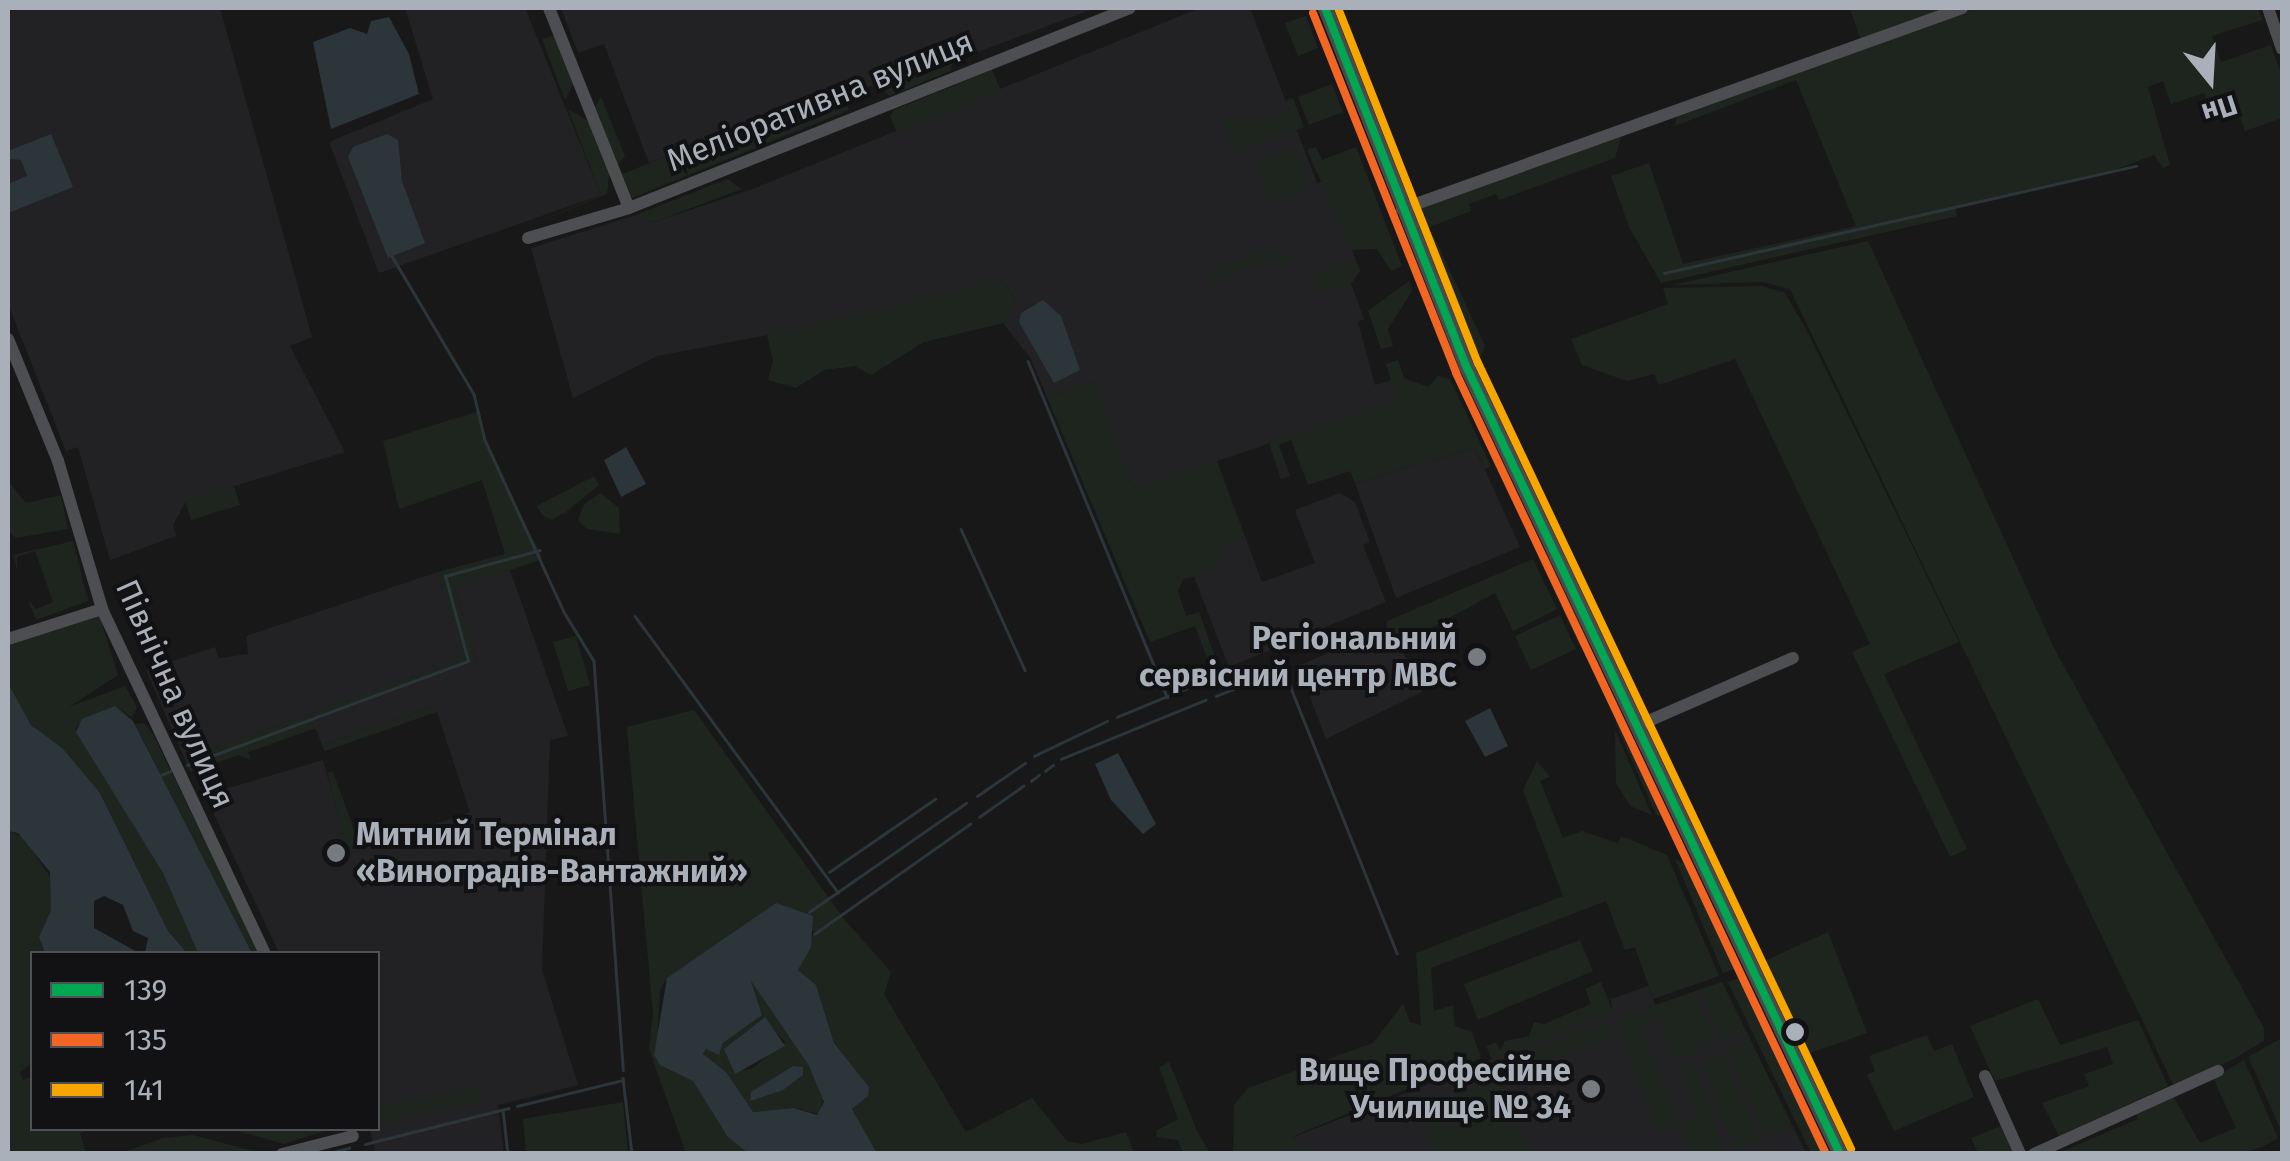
<!DOCTYPE html>
<meta charset="utf-8">
<style>
body{margin:0}
#map{position:relative;width:2290px;height:1161px;overflow:hidden;background:#181818;font-family:"Fira Sans",sans-serif}
div>[style]{position:absolute}
.built>*{inset:0;background:#222224}
.green>*{inset:0;background:#1e251e}
.water>*{inset:0;background:#2b353a}
.stream>*{height:2.5px;margin:-1.25px;padding:0 1.25px;transform-origin:1.25px;border-radius:1.25px;background:#2b353a}
.minor>*{height:12px;margin:-6px;padding:0 6px;transform-origin:6px;border-radius:6px;background:#4c4e51}
.major>*{height:15px;margin:-7.5px;padding:0 7.5px;transform-origin:7.5px;border-radius:7.5px;background:#494a4d}
.bus-1>*{height:8px;margin:-4px;padding:0 4px;transform-origin:4px;border-radius:4px;background:#00a651}
.bus-2>*{height:8px;margin:-4px;padding:0 4px;transform-origin:4px;border-radius:4px;background:#f26522}
.bus-3>*{height:8px;margin:-4px;padding:0 4px;transform-origin:4px;border-radius:4px;background:#f7a600}
.dots>*{width:28px;height:28px;translate:-50% -50%;box-sizing:border-box;border:5px solid #121214;border-radius:50%}
span{translate:-50% -50%;white-space:nowrap;text-align:center;line-height:1.15;-webkit-text-stroke:8px #121214;paint-order:stroke}
.street-label{font-size:32px;color:#aab0b9}
.poi-label{font-size:32px;color:#aab0b9;font-weight:700}
.right{translate:-100% -50%;text-align:right}
.left{translate:0 -50%;text-align:left}
.frame{position:absolute;inset:0;border:10px solid #aab0b9;pointer-events:none}
.legend{position:absolute;left:30px;top:951px;width:350px;height:180px;box-sizing:border-box;background:#121214;border:2px solid #4f5156;margin:0;padding:12px 18px;list-style:none;font-size:30px;color:#aab0b9}
.legend li{display:flex;align-items:center;gap:20px;height:50px}
.legend b{width:50px;border:2px solid #4f5156}
.north{position:absolute;left:2160px;top:30px;width:100px;height:100px;-webkit-text-stroke:8px #121214;paint-order:stroke;rotate:162deg;font-size:28px;font-weight:700;line-height:40px;text-align:center;color:#aab0b9}
.north::after{content:'';display:block;margin:auto;width:35px;height:45px;background:#aab0b9;clip-path:polygon(50% 0,100% 100%,50% 72%,0 100%)}
</style>
<div id="map">
<div class="built">
<i style="clip-path:polygon(8px 8px,220px 8px,312px 337px,290px 346px,345px 452px,186px 501px,173px 525px,176px 536px,110px 560px,78px 447px,66px 451px,8px 304px)"></i>
<i style="clip-path:polygon(405px 8px,525px 8px,601px 195px,379px 273px,329px 142px,433px 99px)"></i>
<i style="clip-path:polygon(561px 8px,1096px 8px,929px 70px,926px 64px,864px 89px,860px 81px,649px 163px,604px 44px,578px 53px)"></i>
<i style="clip-path:polygon(1200px 8px,1250px 8px,1317px 183px,1325px 181px,1360px 271px,1351px 284px,1364px 319px,1358px 322px,1375px 385px,1392px 380px,1398px 400px,1217px 461px,1262px 582px,1315px 563px,1295px 510px,1340px 493px,1355px 502px,1370px 542px,1363px 545px,1386px 602px,1229px 667px,1157px 481px,1132px 488px,1093px 381px,1047px 397px,1031px 359px,1003px 323px,1015px 300px,1003px 280px,831px 323px,657px 356px,573px 398px,531px 248px,636px 215px,654px 222px,750px 190px)"></i>
<i style="clip-path:polygon(1475px 448px,1520px 547px,1396px 598px,1355px 483px)"></i>
<i style="clip-path:polygon(510px 570px,568px 736px,550px 740px,542px 970px,578px 1085px,498px 1105px,504px 1153px,375px 1153px,370px 1129px,378px 1128px,378px 954px,279px 953px,205px 795px,323px 760px,348px 854px,470px 812px,435px 706px,322px 745px,313px 721px,477px 660px,454px 589px)"></i>
<i style="clip-path:polygon(438px 572px,465px 658px,185px 759px,146px 670px,215px 647px,219px 658px,248px 654px,246px 636px)"></i>
<i style="clip-path:polygon(1391px 626px,1422px 692px,1326px 739px,1298px 666px)"></i>
<i style="clip-path:polygon(1722px 982px,1806px 1153px,1301px 1154px,1294px 1137px,1612px 1012px,1611px 999px,1648px 986px,1655px 1005px)"></i>
</div>
<div class="green">
<i style="clip-path:polygon(1850px 8px,1952px 8px,1861px 41px)"></i>
<i style="clip-path:polygon(1975px 8px,2258px 8px,2262px 20px,2212px 36px,2221px 62px,2271px 45px,2282px 77px,2282px 118px,2245px 131px,2237px 109px,2213px 116px,2204px 93px,2171px 104px,2163px 81px,2148px 87px,2170px 165px,2163px 168px,2154px 155px,2098px 176px,1955px 207px,1957px 216px,1661px 283px,1629px 227px,1611px 176px,1649px 163px,1683px 264px,1856px 226px,1796px 80px,1675px 126px,1677px 117px)"></i>
<i style="clip-path:polygon(1306px 16px,1318px 48px,1298px 56px,1285px 23px)"></i>
<i style="clip-path:polygon(554px 35px,573px 84px,565px 100px,542px 39px)"></i>
<i style="clip-path:polygon(953px 61px,950px 71px,890px 96px,875px 84px)"></i>
<i style="clip-path:polygon(992px 70px,1001px 91px,897px 133px,890px 116px,894px 110px)"></i>
<i style="clip-path:polygon(1332px 84px,1343px 112px,1309px 125px,1298px 97px)"></i>
<i style="clip-path:polygon(841px 88px,849px 110px,632px 198px,622px 174px)"></i>
<i style="clip-path:polygon(601px 97px,625px 156px,618px 164px,595px 107px)"></i>
<i style="clip-path:polygon(1293px 98px,1304px 127px,1236px 153px,1222px 119px,1268px 118px,1289px 110px,1286px 101px)"></i>
<i style="clip-path:polygon(568px 109px,588px 121px,609px 175px,607px 194px,525px 227px,601px 195px)"></i>
<i style="clip-path:polygon(1621px 137px,1615px 158px,1499px 200px,1496px 194px,1469px 204px,1471px 211px,1430px 227px,1418px 224px,1414px 212px,1420px 208px)"></i>
<i style="clip-path:polygon(1316px 147px,1322px 160px,1356px 147px,1402px 266px,1391px 271px,1377px 249px,1352px 250px,1307px 150px)"></i>
<i style="clip-path:polygon(1295px 148px,1308px 181px,1318px 184px,1270px 203px,1255px 164px)"></i>
<i style="clip-path:polygon(727px 179px,742px 189px,654px 222px,636px 215px)"></i>
<i style="clip-path:polygon(1434px 236px,1485px 346px,1480px 357px,1468px 351px,1428px 252px,1427px 239px)"></i>
<i style="clip-path:polygon(1868px 241px,2055px 650px,2264px 1028px,2264px 1041px,2228px 1062px,2173px 1084px,1790px 289px,1763px 282px,1673px 285px)"></i>
<i style="clip-path:polygon(1268px 249px,1287px 253px,1292px 261px,1279px 268px,1275px 258px,1205px 286px,1217px 269px)"></i>
<i style="clip-path:polygon(1355px 259px,1360px 271px,1348px 276px,1351px 284px,1324px 294px,1310px 277px)"></i>
<i style="clip-path:polygon(1003px 280px,1015px 300px,1003px 323px,924px 342px,871px 375px,855px 366px,824px 370px,796px 388px,768px 380px,773px 361px,767px 335px)"></i>
<i style="clip-path:polygon(1409px 281px,1412px 291px,1388px 329px,1393px 346px,1381px 349px,1368px 311px)"></i>
<i style="clip-path:polygon(1762px 286px,1785px 293px,1807px 331px,1959px 642px,1884px 674px,1967px 849px,1950px 857px,1852px 652px,1870px 644px,1735px 359px,1659px 385px,1654px 374px,1627px 381px,1582px 365px,1571px 339px,1668px 304px,1663px 288px)"></i>
<i style="clip-path:polygon(1398px 360px,1404px 378px,1428px 387px,1438px 376px,1450px 379px,1491px 466px,1485px 469px,1475px 448px,1355px 483px,1350px 471px,1308px 485px,1291px 440px,1279px 445px,1290px 476px,1281px 479px,1269px 443px,1397px 400px,1386px 364px)"></i>
<i style="clip-path:polygon(1093px 381px,1133px 488px,1216px 460px,1244px 535px,1221px 546px,1217px 572px,1183px 579px,1178px 591px,1186px 616px,1199px 612px,1220px 671px,1213px 674px,1195px 626px,1150px 642px,1047px 397px)"></i>
<i style="clip-path:polygon(1456px 382px,1470px 393px,1499px 462px,1495px 464px)"></i>
<i style="clip-path:polygon(479px 411px,484px 441px,543px 559px,454px 589px,477px 660px,314px 720px,316px 728px,248px 752px,251px 760px,239px 755px,190px 772px,185px 759px,464px 658px,438px 572px,505px 554px,482px 480px,399px 509px,383px 441px)"></i>
<i style="clip-path:polygon(594px 476px,599px 485px,566px 512px,551px 520px,542px 515px,537px 506px)"></i>
<i style="clip-path:polygon(8px 481px,26px 503px,61px 495px,68px 529px,16px 538px,8px 531px)"></i>
<i style="clip-path:polygon(234px 486px,240px 505px,191px 520px,185px 501px)"></i>
<i style="clip-path:polygon(601px 493px,619px 508px,620px 534px,587px 529px,578px 520px,584px 504px)"></i>
<i style="clip-path:polygon(73px 541px,88px 601px,36px 620px,28px 600px,36px 609px,53px 602px,35px 551px,17px 557px,17px 570px,13px 555px)"></i>
<i style="clip-path:polygon(1547px 553px,1590px 643px,1580px 647px,1538px 557px)"></i>
<i style="clip-path:polygon(1533px 559px,1557px 609px,1513px 631px,1495px 593px,1400px 645px,1387px 628px,1387px 621px)"></i>
<i style="clip-path:polygon(99px 615px,118px 675px,69px 707px,125px 686px,137px 707px,132px 718px,115px 706px,75px 728px,163px 873px,198px 953px,187px 953px,168px 931px,100px 793px,31px 725px,8px 683px,8px 643px)"></i>
<i style="clip-path:polygon(1560px 615px,1576px 649px,1531px 670px,1515px 636px)"></i>
<i style="clip-path:polygon(576px 636px,590px 685px,568px 691px,553px 642px)"></i>
<i style="clip-path:polygon(435px 706px,437px 712px,325px 751px,322px 745px)"></i>
<i style="clip-path:polygon(694px 710px,844px 919px,891px 972px,884px 994px,966px 1132px,1032px 1098px,1067px 1141px,1082px 1144px,1126px 1132px,1134px 1153px,877px 1153px,852px 1109px,869px 1087px,834px 1043px,816px 985px,798px 970px,815px 931px,754px 922px,664px 982px,660px 991px,656px 1060px,693px 1081px,748px 1153px,686px 1153px,649px 1049px,653px 1013px,627px 727px)"></i>
<i style="clip-path:polygon(1619px 717px,1623px 718px,1671px 818px,1656px 815px,1615px 722px)"></i>
<i style="clip-path:polygon(144px 723px,153px 734px,259px 953px,252px 953px,135px 724px)"></i>
<i style="clip-path:polygon(1615px 730px,1652px 815px,1630px 806px,1616px 783px)"></i>
<i style="clip-path:polygon(1537px 761px,1550px 777px,1540px 781px,1563px 838px,1582px 831px,1618px 843px,1621px 836px,1667px 855px,1719px 976px,1653px 999px,1635px 947px,1625px 950px,1606px 901px,1431px 968px,1434px 1011px,1453px 1005px,1455px 1026px,1472px 1032px,1481px 1058px,1294px 1136px,1301px 1153px,1233px 1153px,1234px 1105px,1248px 1088px,1373px 1043px,1403px 1004px,1410px 1022px,1421px 1025px,1416px 953px,1563px 896px,1523px 790px)"></i>
<i style="clip-path:polygon(327px 772px,333px 772px,361px 849px,347px 854px)"></i>
<i style="clip-path:polygon(8px 831px,23px 837px,53px 881px,51px 910px,39px 937px,45px 953px,32px 954px,32px 1063px,20px 1072px,23px 1080px,32px 1077px,32px 1128px,92px 1129px,80px 1133px,86px 1153px,8px 1154px)"></i>
<i style="clip-path:polygon(1675px 859px,1694px 869px,1737px 968px,1723px 973px)"></i>
<i style="clip-path:polygon(1828px 932px,1867px 1033px,1807px 1054px,1760px 963px)"></i>
<i style="clip-path:polygon(1580px 940px,1593px 971px,1478px 1020px,1464px 984px)"></i>
<i style="clip-path:polygon(1743px 976px,1828px 1153px,1811px 1153px,1728px 982px)"></i>
<i style="clip-path:polygon(evenodd,751px 981px,809px 1066px,823px 1098px,819px 1114px,794px 1108px,752px 1112px,727px 1073px,704px 1056px,704px 1049px,720px 1053px,723px 1043px,762px 1015px,751px 981px,763px 1018px,785px 1042px,752px 1069px,733px 1071px,737px 1039px,763px 1018px)"></i>
<i style="clip-path:polygon(1601px 982px,1613px 1012px,1492px 1060px,1486px 1046px,1496px 1042px,1500px 1050px,1505px 1041px,1529px 1036px,1534px 1022px,1544px 1024px,1591px 1004px,1585px 989px)"></i>
<i style="clip-path:polygon(1722px 982px,1745px 1030px,1722px 1040px,1699px 990px)"></i>
<i style="clip-path:polygon(1694px 992px,1716px 1042px,1676px 1060px,1659px 1018px,1640px 1027px,1680px 1124px,1699px 1116px,1681px 1072px,1695px 1066px,1725px 1153px,1692px 1153px,1679px 1124px,1660px 1132px,1619px 1033px,1620px 1018px)"></i>
<i style="clip-path:polygon(2038px 999px,2060px 1045px,2138px 1020px,2168px 1086px,2059px 1136px,2042px 1103px,2089px 1086px,2084px 1074px,2113px 1064px,2107px 1047px,1995px 1081px,1970px 1026px)"></i>
<i style="clip-path:polygon(1605px 1022px,1615px 1035px,1530px 1065px,1528px 1056px,1539px 1047px)"></i>
<i style="clip-path:polygon(1927px 1035px,1934px 1051px,1952px 1044px,1974px 1097px,1894px 1131px,1867px 1075px,1875px 1071px,1869px 1056px)"></i>
<i style="clip-path:polygon(2282px 1038px,2282px 1132px,2248px 1057px)"></i>
<i style="clip-path:polygon(1751px 1041px,1792px 1126px,1766px 1137px,1727px 1052px)"></i>
<i style="clip-path:polygon(1722px 1054px,1760px 1140px,1735px 1150px,1702px 1063px)"></i>
<i style="clip-path:polygon(2244px 1060px,2278px 1138px,2262px 1147px,2243px 1153px,2056px 1154px,2138px 1119px,2136px 1113px,2173px 1096px,2200px 1143px,2236px 1128px,2213px 1078px)"></i>
<i style="clip-path:polygon(1169px 1062px,1198px 1133px,1210px 1153px,1183px 1153px,1178px 1140px,1157px 1137px,1156px 1131px,1178px 1119px,1159px 1067px)"></i>
<i style="clip-path:polygon(1499px 1077px,1531px 1153px,1437px 1153px,1419px 1110px)"></i>
<i style="clip-path:polygon(482px 1084px,481px 1100px,378px 1125px,378px 1108px)"></i>
<i style="clip-path:polygon(623px 1102px,628px 1153px,526px 1153px,523px 1119px)"></i>
<i style="clip-path:polygon(2001px 1126px,2013px 1153px,1978px 1153px,1971px 1138px)"></i>
<i style="clip-path:polygon(231px 1129px,331px 1129px,284px 1144px)"></i>
<i style="clip-path:polygon(193px 1135px,257px 1152px,121px 1153px,163px 1138px)"></i>
</div>
<div class="water">
<i style="clip-path:polygon(389px 17px,409px 54px,419px 94px,331px 129px,313px 42px,350px 28px,367px 34px,371px 21px)"></i>
<i style="clip-path:polygon(51px 134px,73px 187px,8px 213px,8px 184px,27px 176px,21px 160px,8px 159px,8px 151px)"></i>
<i style="clip-path:polygon(387px 134px,398px 140px,402px 181px,425px 243px,388px 258px,348px 157px,353px 147px)"></i>
<i style="clip-path:polygon(1043px 300px,1061px 316px,1080px 370px,1054px 383px,1019px 322px,1021px 313px)"></i>
<i style="clip-path:polygon(626px 447px,646px 484px,621px 497px,604px 460px)"></i>
<i style="clip-path:polygon(8px 683px,31px 725px,63px 749px,100px 793px,168px 931px,187px 953px,145px 953px,148px 938px,133px 931px,123px 905px,104px 896px,94px 901px,94px 928px,139px 953px,45px 953px,39px 937px,51px 910px,50px 872px,18px 833px,8px 831px)"></i>
<i style="clip-path:polygon(115px 706px,133px 721px,252px 953px,198px 953px,163px 873px,76px 732px,82px 719px)"></i>
<i style="clip-path:polygon(1490px 708px,1508px 746px,1485px 757px,1465px 721px)"></i>
<i style="clip-path:polygon(1118px 753px,1156px 824px,1143px 834px,1111px 800px,1095px 764px)"></i>
<i style="clip-path:polygon(evenodd,776px 903px,813px 916px,811px 947px,798px 970px,816px 985px,834px 1043px,869px 1087px,868px 1096px,852px 1109px,877px 1153px,748px 1153px,728px 1137px,693px 1081px,660px 1065px,654px 1055px,667px 978px,776px 903px,751px 981px,809px 1066px,824px 1102px,817px 1115px,794px 1108px,753px 1112px,727px 1073px,703px 1054px,706px 1049px,719px 1055px,723px 1043px,762px 1015px,751px 981px)"></i>
<i style="clip-path:polygon(765px 1017px,785px 1046px,735px 1074px,724px 1049px)"></i>
<i style="clip-path:polygon(793px 1066px,803px 1067px,803px 1075px,783px 1090px,750px 1101px,751px 1092px)"></i>
</div>
<div class="stream">
<i style="left:392px;top:256px;width:161px;rotate:59.3deg"></i>
<i style="left:474px;top:394px;width:47px;rotate:76.6deg"></i>
<i style="left:485px;top:440px;width:189px;rotate:65.3deg"></i>
<i style="left:564px;top:612px;width:57px;rotate:58.5deg"></i>
<i style="left:594px;top:661px;width:410px;rotate:85.9deg"></i>
<i style="left:1664px;top:273px;width:484px;rotate:-12.8deg"></i>
<i style="left:1028px;top:361px;width:364px;rotate:67.5deg"></i>
<i style="left:961px;top:529px;width:155px;rotate:65.6deg"></i>
<i style="left:635px;top:616px;width:343px;rotate:53.7deg"></i>
<i style="left:1176px;top:693px;width:41px;rotate:-22.8deg"></i>
<i style="left:1216px;top:696px;width:59px;rotate:-21.8deg"></i>
<i style="left:1271px;top:674px;width:20px;rotate:27deg"></i>
<i style="left:1289px;top:683px;width:291px;rotate:68.2deg"></i>
<i style="left:1117px;top:717px;width:57px;rotate:-22.5deg"></i>
<i style="left:1034px;top:756px;width:81px;rotate:-25.6deg"></i>
<i style="left:1061px;top:759px;width:156px;rotate:-22.3deg"></i>
<i style="left:187px;top:765px;width:300px;rotate:-20.3deg"></i>
<i style="left:468px;top:661px;width:88px;rotate:-105.1deg"></i>
<i style="left:445px;top:576px;width:98px;rotate:-15.3deg"></i>
<i style="left:1045px;top:771px;width:10px;rotate:-37deg"></i>
<i style="left:161px;top:775px;width:11px;rotate:-22deg"></i>
<i style="left:1031px;top:781px;width:10px;rotate:-37deg"></i>
<i style="left:977px;top:796px;width:58px;rotate:-34.5deg"></i>
<i style="left:979px;top:817px;width:54px;rotate:-35.2deg"></i>
<i style="left:829px;top:872px;width:129px;rotate:-34.6deg"></i>
<i style="left:809px;top:912px;width:191px;rotate:-34.8deg"></i>
<i style="left:814px;top:934px;width:191px;rotate:-35.2deg"></i>
<i style="left:623px;top:1078px;width:77px;rotate:83.2deg"></i>
<i style="left:517px;top:1106px;width:109px;rotate:-13.8deg"></i>
<i style="left:503px;top:1110px;width:44px;rotate:83.5deg"></i>
<i style="left:365px;top:1144px;width:148px;rotate:-14deg"></i>
<i style="left:326px;top:1154px;width:24px;rotate:-15deg"></i>
</div>
<div class="minor">
<i style="left:549px;top:8px;width:215px;rotate:68.2deg"></i>
<i style="left:2268px;top:8px;width:43px;rotate:71.1deg"></i>
<i style="left:1402px;top:209px;width:595px;rotate:-19.74deg"></i>
<i style="left:528px;top:238px;width:105px;rotate:-16.5deg"></i>
<i style="left:629px;top:208px;width:539px;rotate:-21.76deg"></i>
<i style="left:8px;top:339px;width:132px;rotate:67.7deg"></i>
<i style="left:58px;top:461px;width:154px;rotate:73.4deg"></i>
<i style="left:102px;top:609px;width:382px;rotate:64.7deg"></i>
<i style="left:8px;top:639px;width:99px;rotate:-17.7deg"></i>
<i style="left:1637px;top:726px;width:170px;rotate:-23.6deg"></i>
<i style="left:1985px;top:1076px;width:85px;rotate:65.8deg"></i>
<i style="left:282px;top:1154px;width:73px;rotate:-14.2deg"></i>
<i style="left:2034px;top:1154px;width:202px;rotate:-24.3deg"></i>
</div>
<div class="major">
<i style="left:1325px;top:8px;width:387px;rotate:68.5deg"></i>
<i style="left:1467px;top:368px;width:870px;rotate:64.61deg"></i>
</div>
<div class="bus-1">
<i style="left:1325px;top:8px;width:387px;rotate:68.5deg"></i>
<i style="left:1467px;top:368px;width:870px;rotate:64.61deg"></i>
</div>
<div class="bus-2">
<i style="left:1313px;top:13px;width:387px;rotate:68.3deg"></i>
<i style="left:1456px;top:373px;width:864px;rotate:64.65deg"></i>
</div>
<div class="bus-3">
<i style="left:1338px;top:8px;width:382px;rotate:68.5deg"></i>
<i style="left:1478px;top:363px;width:870px;rotate:64.61deg"></i>
</div>
<div class="dots">
<i style="left:1477px;top:657px;background:#777b81"></i>
<i style="left:336px;top:853px;background:#777b81"></i>
<i style="left:1795px;top:1032px;background:#aab0b9"></i>
<i style="left:1591px;top:1089px;background:#777b81"></i>
</div>
<div class="street-label">
<span style="left:820px;top:101px;rotate:-22deg">Меліоративна вулиця</span>
<span style="left:175px;top:694px;rotate:66deg">Північна вулиця</span>
</div>
<div class="poi-label">
<span class="right" style="left:1457px;top:657px">Регіональний<br>сервісний центр МВС</span>
<span class="left" style="left:356px;top:853px">Митний Термінал<br>«Виноградів-Вантажний»</span>
<span class="right" style="left:1571px;top:1089px">Вище Професійне<br>Училище № 34</span>
</div>
<div class="frame"></div>
<ul class="legend">
<li><b style="height:12px;background:#00a651"></b>139</li>
<li><b style="height:12px;background:#f26522"></b>135</li>
<li><b style="height:12px;background:#f7a600"></b>141</li>
</ul>
<div class="north">Пн</div>
</div>
